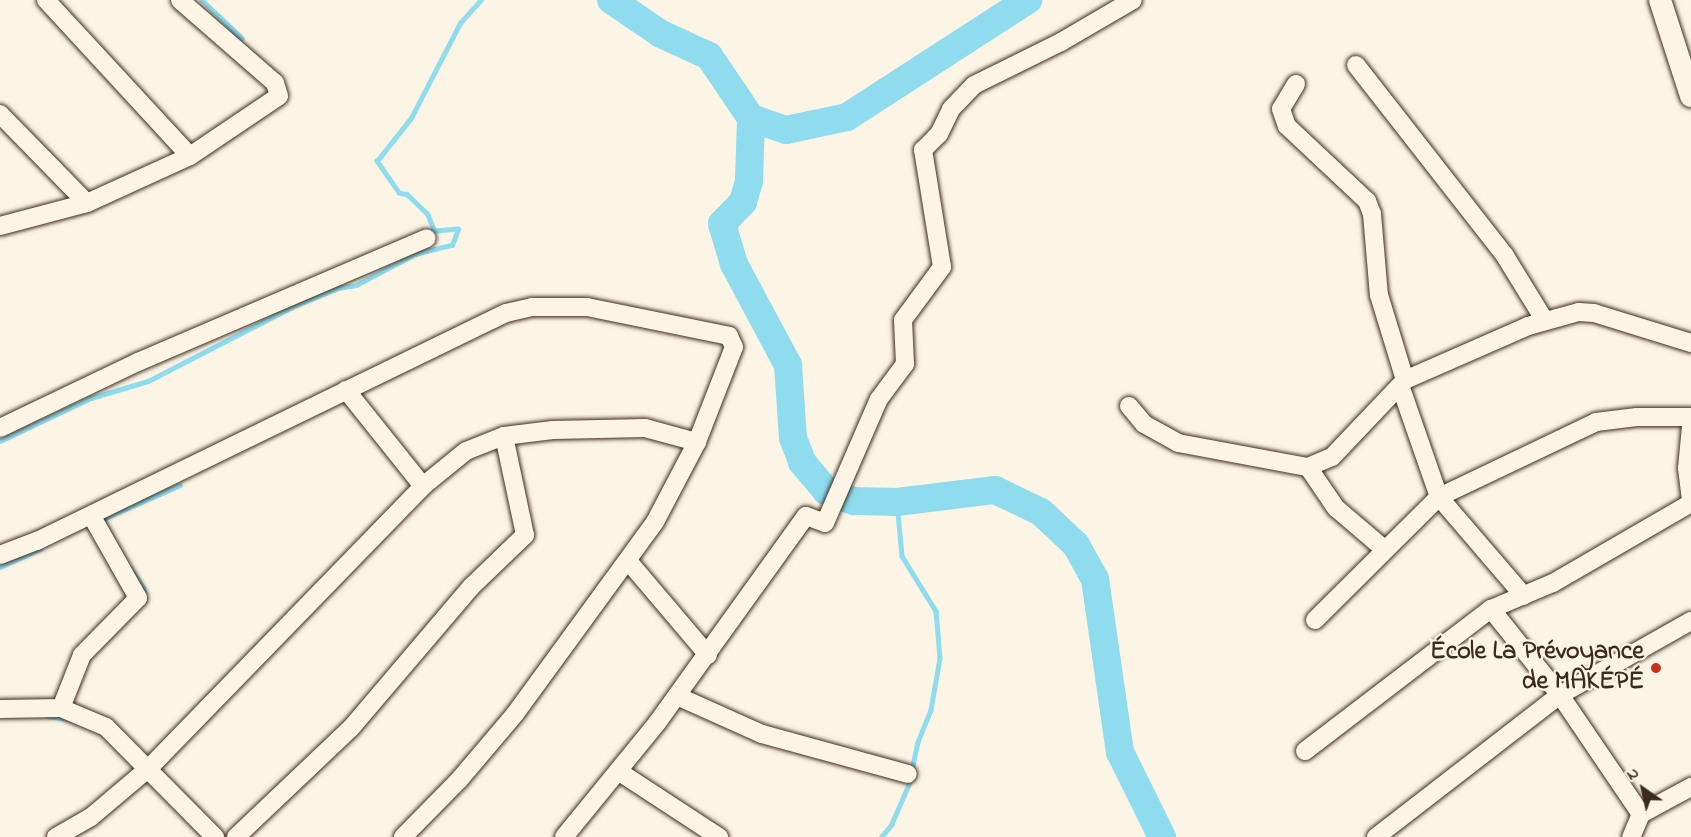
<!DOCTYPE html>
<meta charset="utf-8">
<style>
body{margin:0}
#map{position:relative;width:1691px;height:837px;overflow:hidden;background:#fcf5e5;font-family:"Indie Flower",sans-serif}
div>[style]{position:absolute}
.stream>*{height:4.5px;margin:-2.25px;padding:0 2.25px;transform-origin:2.25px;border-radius:2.25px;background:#8edcee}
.river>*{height:28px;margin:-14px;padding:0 14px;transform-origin:14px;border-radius:14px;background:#8edcee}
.roads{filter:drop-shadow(0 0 2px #3b2a1e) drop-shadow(0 0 2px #3b2a1e)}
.minor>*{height:18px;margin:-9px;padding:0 9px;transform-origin:9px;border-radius:9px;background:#fcf5e5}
.tertiary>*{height:22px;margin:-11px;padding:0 11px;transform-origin:11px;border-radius:11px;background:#fcf5e5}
.dots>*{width:16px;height:16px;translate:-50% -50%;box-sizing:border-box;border:3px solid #fcf5e5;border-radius:50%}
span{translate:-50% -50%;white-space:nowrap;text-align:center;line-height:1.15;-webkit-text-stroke:4.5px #fcf5e5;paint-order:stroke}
.poi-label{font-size:26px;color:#3b2a1e;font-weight:700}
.right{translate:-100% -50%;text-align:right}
.north{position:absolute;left:1613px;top:759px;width:60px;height:60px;-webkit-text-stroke:4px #fcf5e5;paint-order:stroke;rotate:326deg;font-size:16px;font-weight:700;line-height:24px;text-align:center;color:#3b2a1e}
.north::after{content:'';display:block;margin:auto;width:21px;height:27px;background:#3b2a1e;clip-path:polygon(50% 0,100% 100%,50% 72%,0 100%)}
</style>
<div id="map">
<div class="stream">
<i style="left:202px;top:0;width:55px;rotate:43.5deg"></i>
<i style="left:0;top:441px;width:101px;rotate:-25.3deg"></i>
<i style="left:91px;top:398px;width:59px;rotate:-16.6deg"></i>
<i style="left:148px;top:381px;width:162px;rotate:-27.2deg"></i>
<i style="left:292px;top:307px;width:50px;rotate:-22.4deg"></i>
<i style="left:338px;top:288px;width:18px;rotate:-9deg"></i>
<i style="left:356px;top:285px;width:67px;rotate:-27.7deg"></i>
<i style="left:415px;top:254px;width:38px;rotate:-14deg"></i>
<i style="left:452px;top:245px;width:17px;rotate:-69deg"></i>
<i style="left:458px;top:229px;width:24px;rotate:175deg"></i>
<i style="left:434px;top:231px;width:18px;rotate:-112deg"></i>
<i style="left:427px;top:214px;width:28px;rotate:-136deg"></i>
<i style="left:407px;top:195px;width:8px;rotate:-166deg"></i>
<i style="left:399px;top:193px;width:39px;rotate:-125deg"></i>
<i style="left:377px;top:161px;width:55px;rotate:-51.7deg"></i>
<i style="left:411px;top:118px;width:107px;rotate:-62.7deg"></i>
<i style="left:460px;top:23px;width:31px;rotate:-48deg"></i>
<i style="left:897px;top:502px;width:54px;rotate:84.7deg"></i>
<i style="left:902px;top:556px;width:65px;rotate:58.3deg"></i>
<i style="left:936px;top:611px;width:47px;rotate:85.1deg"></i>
<i style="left:940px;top:658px;width:53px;rotate:99.8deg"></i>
<i style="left:931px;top:710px;width:35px;rotate:112deg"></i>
<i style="left:918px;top:742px;width:29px;rotate:102deg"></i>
<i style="left:104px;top:523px;width:4px;rotate:-104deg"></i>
<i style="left:103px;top:519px;width:84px;rotate:-23.8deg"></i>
<i style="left:0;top:567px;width:44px;rotate:-24.2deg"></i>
<i style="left:131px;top:569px;width:23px;rotate:56deg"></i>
<i style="left:144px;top:588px;width:13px;rotate:86deg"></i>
<i style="left:47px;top:716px;width:21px;rotate:8deg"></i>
<i style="left:881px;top:837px;width:16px;rotate:-50deg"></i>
<i style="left:891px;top:825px;width:50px;rotate:-66.5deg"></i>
</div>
<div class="river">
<i style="left:611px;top:0;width:60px;rotate:34.2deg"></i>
<i style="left:661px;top:34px;width:53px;rotate:24.6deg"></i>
<i style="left:709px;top:56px;width:75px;rotate:55.9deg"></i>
<i style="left:751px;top:118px;width:37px;rotate:19deg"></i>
<i style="left:786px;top:130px;width:62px;rotate:-12deg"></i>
<i style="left:847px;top:117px;width:216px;rotate:-32.9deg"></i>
<i style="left:751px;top:118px;width:63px;rotate:91.8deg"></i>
<i style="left:749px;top:181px;width:22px;rotate:106deg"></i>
<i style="left:743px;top:202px;width:30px;rotate:134deg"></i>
<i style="left:722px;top:224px;width:42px;rotate:73.3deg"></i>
<i style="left:734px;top:264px;width:115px;rotate:61.9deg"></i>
<i style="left:788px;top:365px;width:73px;rotate:86.1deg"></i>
<i style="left:793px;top:438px;width:26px;rotate:69deg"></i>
<i style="left:802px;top:462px;width:38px;rotate:50deg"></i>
<i style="left:826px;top:491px;width:30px;rotate:20deg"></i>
<i style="left:854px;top:501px;width:43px;rotate:1.3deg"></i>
<i style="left:897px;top:502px;width:99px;rotate:-7deg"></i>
<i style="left:995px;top:490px;width:51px;rotate:25.6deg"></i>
<i style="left:1041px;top:512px;width:48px;rotate:43.3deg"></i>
<i style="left:1076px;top:545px;width:39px;rotate:61deg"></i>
<i style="left:1095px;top:579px;width:175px;rotate:81.8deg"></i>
<i style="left:1120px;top:752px;width:95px;rotate:63.7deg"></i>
</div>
<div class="roads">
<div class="minor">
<i style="left:46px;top:0;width:212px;rotate:47.3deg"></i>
<i style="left:1356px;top:65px;width:242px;rotate:52deg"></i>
<i style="left:1505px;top:256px;width:76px;rotate:58.4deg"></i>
<i style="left:1296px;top:84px;width:29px;rotate:121deg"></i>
<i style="left:1281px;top:109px;width:18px;rotate:71deg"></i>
<i style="left:1287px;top:126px;width:110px;rotate:43.2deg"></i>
<i style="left:1367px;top:201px;width:14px;rotate:69deg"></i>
<i style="left:1372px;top:214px;width:81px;rotate:85.1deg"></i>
<i style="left:1379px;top:295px;width:89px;rotate:73deg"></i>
<i style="left:0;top:114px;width:124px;rotate:45.7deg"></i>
<i style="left:0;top:226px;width:90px;rotate:-14.8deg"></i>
<i style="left:87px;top:203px;width:113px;rotate:-24.5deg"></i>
<i style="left:190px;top:156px;width:107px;rotate:-34deg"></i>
<i style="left:279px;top:96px;width:14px;rotate:-107deg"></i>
<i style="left:275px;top:83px;width:126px;rotate:-138.9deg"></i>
<i style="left:1401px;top:388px;width:115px;rotate:70.8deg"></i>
<i style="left:1439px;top:497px;width:130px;rotate:49.4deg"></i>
<i style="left:346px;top:390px;width:123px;rotate:51.3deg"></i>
<i style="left:1129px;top:406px;width:23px;rotate:50deg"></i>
<i style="left:1144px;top:424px;width:39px;rotate:29deg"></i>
<i style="left:1178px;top:443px;width:132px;rotate:10.5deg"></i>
<i style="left:1308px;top:467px;width:26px;rotate:-23deg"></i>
<i style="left:1332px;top:457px;width:106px;rotate:-46.5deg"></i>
<i style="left:1405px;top:380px;width:134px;rotate:-23.7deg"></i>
<i style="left:1528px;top:326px;width:53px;rotate:-15.4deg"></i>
<i style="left:1579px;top:312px;width:15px;rotate:4deg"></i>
<i style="left:1594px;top:313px;width:102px;rotate:17.2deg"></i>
<i style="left:1691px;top:426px;width:42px;rotate:95.4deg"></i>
<i style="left:1687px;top:468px;width:35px;rotate:83deg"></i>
<i style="left:0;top:428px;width:153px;rotate:-25.6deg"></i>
<i style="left:138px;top:362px;width:314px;rotate:-23.2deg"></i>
<i style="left:1308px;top:467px;width:50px;rotate:55.7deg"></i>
<i style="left:1336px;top:508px;width:63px;rotate:40.5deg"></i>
<i style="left:0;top:555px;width:40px;rotate:-21deg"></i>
<i style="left:37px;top:541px;width:521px;rotate:-25.93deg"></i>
<i style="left:506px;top:313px;width:27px;rotate:-13deg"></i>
<i style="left:532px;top:307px;width:55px"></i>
<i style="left:587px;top:307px;width:145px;rotate:11.5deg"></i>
<i style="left:729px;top:336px;width:12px;rotate:66deg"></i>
<i style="left:734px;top:347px;width:102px;rotate:111.3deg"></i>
<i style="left:697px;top:442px;width:90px;rotate:117.7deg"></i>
<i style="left:655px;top:522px;width:238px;rotate:126.1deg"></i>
<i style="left:515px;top:714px;width:87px;rotate:130.3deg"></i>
<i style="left:459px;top:780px;width:80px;rotate:134.5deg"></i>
<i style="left:629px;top:562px;width:122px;rotate:49.7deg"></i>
<i style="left:1491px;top:609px;width:110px;rotate:51.3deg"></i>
<i style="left:1560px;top:695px;width:144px;rotate:55.8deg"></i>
<i style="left:1641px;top:814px;width:25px;rotate:113deg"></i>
<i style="left:1315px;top:620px;width:175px;rotate:-44.8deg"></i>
<i style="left:1439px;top:497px;width:174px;rotate:-25.5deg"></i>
<i style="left:1596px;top:422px;width:41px;rotate:-7deg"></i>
<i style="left:1637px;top:417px;width:54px"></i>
<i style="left:677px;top:696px;width:93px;rotate:24.1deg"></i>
<i style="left:762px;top:734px;width:151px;rotate:15.3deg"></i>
<i style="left:61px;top:708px;width:57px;rotate:-68.4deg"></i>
<i style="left:82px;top:655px;width:80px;rotate:-45.5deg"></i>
<i style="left:138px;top:598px;width:95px;rotate:-119.5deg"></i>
<i style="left:0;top:709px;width:61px;rotate:-0.9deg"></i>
<i style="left:61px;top:708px;width:49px;rotate:22.9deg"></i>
<i style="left:106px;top:727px;width:155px;rotate:45.3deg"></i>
<i style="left:1305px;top:751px;width:234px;rotate:-37.4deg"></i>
<i style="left:1491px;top:609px;width:67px;rotate:-22.8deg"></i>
<i style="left:1553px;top:583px;width:160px;rotate:-30.1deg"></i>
<i style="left:618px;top:771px;width:121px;rotate:33.2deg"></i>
<i style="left:1641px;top:814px;width:57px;rotate:-28.4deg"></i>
<i style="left:56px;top:837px;width:40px;rotate:-29.7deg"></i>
<i style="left:91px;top:817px;width:76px;rotate:-40.2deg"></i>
<i style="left:149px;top:768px;width:393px;rotate:-45.8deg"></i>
<i style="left:423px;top:486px;width:55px;rotate:-39.1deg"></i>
<i style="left:466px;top:451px;width:41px;rotate:-21.5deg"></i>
<i style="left:504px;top:436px;width:49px;rotate:-7deg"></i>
<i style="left:553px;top:430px;width:92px;rotate:-1.2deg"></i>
<i style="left:645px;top:428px;width:54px;rotate:15.1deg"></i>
<i style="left:236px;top:837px;width:158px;rotate:-43.5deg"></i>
<i style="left:351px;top:728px;width:185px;rotate:-49.6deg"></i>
<i style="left:471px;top:587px;width:75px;rotate:-43.9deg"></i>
<i style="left:525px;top:535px;width:101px;rotate:-102deg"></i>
<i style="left:564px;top:837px;width:147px;rotate:-50.8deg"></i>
<i style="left:657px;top:723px;width:255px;rotate:-54.3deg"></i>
<i style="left:806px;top:516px;width:20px;rotate:20deg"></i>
<i style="left:825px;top:523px;width:135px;rotate:-66.5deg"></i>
<i style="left:879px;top:399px;width:44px;rotate:-53.4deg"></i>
<i style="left:905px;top:364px;width:44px;rotate:-92.6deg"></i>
<i style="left:903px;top:320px;width:66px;rotate:-53.7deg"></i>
<i style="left:942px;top:267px;width:119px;rotate:-99.2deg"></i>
<i style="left:923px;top:150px;width:23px;rotate:-45deg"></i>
<i style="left:939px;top:134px;width:28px;rotate:-64deg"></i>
<i style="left:951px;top:109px;width:33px;rotate:-46deg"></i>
<i style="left:974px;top:85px;width:97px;rotate:-26.3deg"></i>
<i style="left:1061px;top:42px;width:83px;rotate:-30.3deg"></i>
<i style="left:1376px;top:837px;width:232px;rotate:-37.7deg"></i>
<i style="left:1560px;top:695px;width:150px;rotate:-29.5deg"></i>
</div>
<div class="tertiary">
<i style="left:1660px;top:0;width:101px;rotate:72.1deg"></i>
</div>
</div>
<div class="dots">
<i style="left:1656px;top:668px;background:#c8321e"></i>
</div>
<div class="poi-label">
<span class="right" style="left:1644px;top:668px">École La Prévoyance<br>de MAKÉPÉ</span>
</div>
<div class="north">N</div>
</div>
